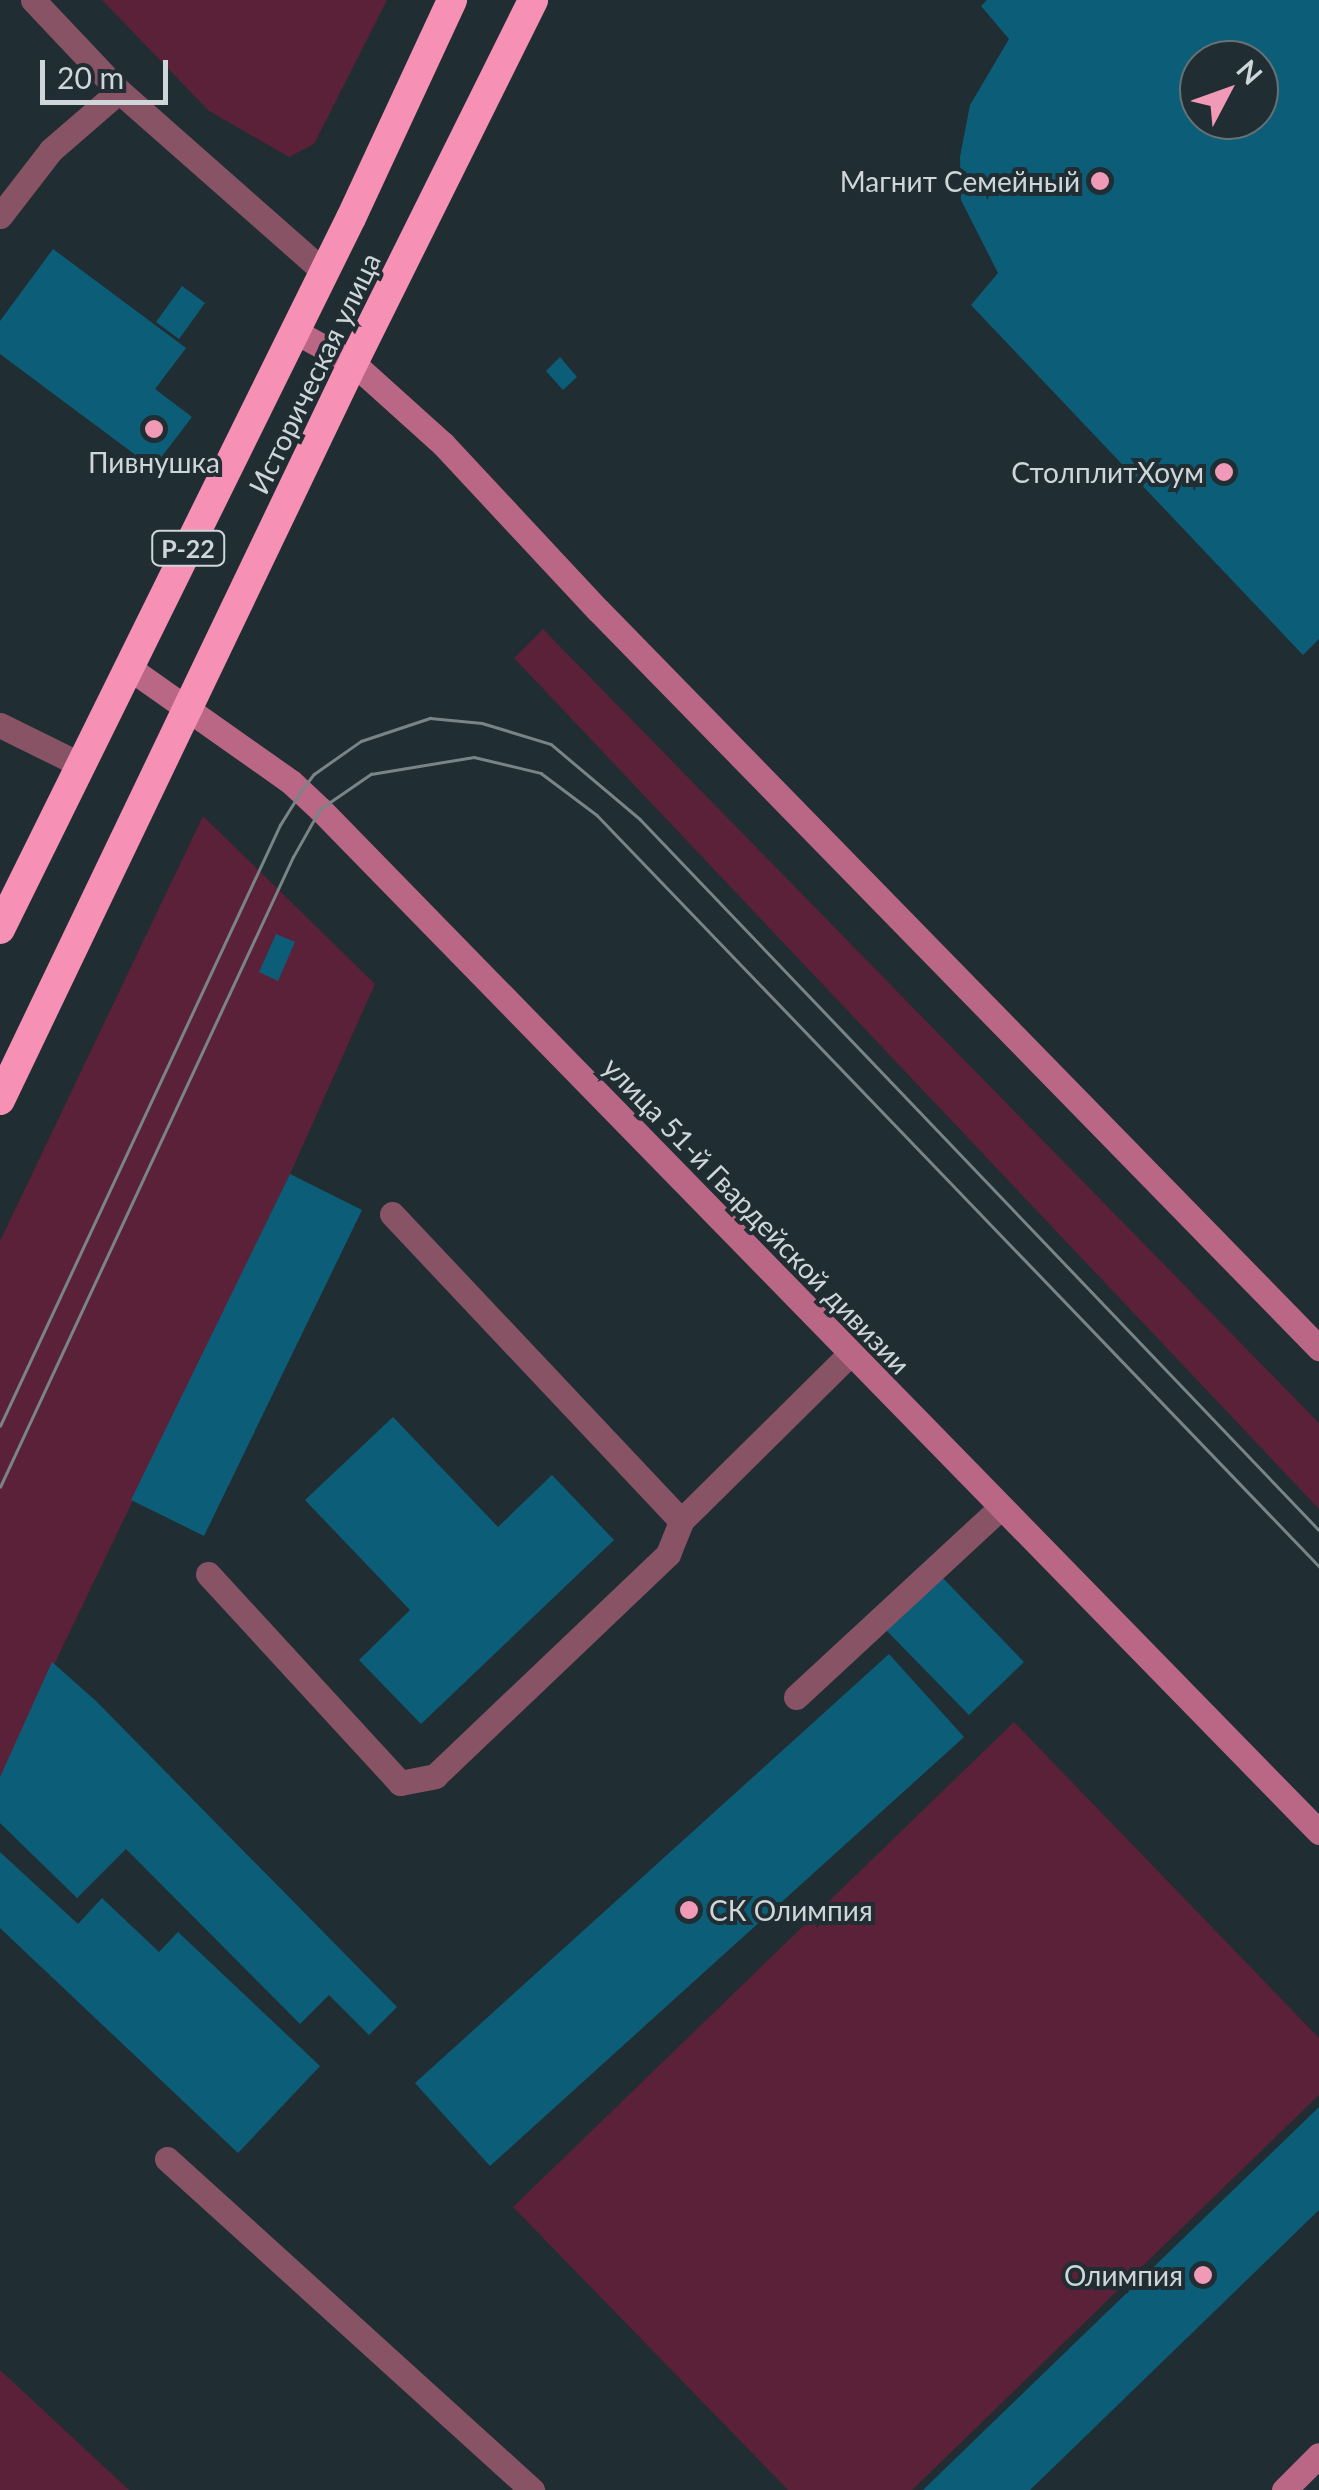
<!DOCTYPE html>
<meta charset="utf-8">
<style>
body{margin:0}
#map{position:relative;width:1319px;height:2490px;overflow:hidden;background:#202d32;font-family:Lato,sans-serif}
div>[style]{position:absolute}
.green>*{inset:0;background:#5a2138}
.building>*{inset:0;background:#0c5e78}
.lane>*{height:25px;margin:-12.5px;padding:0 12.5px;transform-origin:12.5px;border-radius:12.5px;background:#875365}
.street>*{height:25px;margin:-12.5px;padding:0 12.5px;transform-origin:12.5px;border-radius:12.5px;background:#875365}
.secondary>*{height:25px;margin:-12.5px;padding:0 12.5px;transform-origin:12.5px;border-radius:12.5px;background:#ba6785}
.highway>*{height:30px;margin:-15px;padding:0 15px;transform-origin:15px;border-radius:15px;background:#f790b5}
.tram>*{height:2.5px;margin:-1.25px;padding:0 1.25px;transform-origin:1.25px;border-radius:1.25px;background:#7a8488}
.dots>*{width:28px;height:28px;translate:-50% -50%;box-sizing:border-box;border:5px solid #202d32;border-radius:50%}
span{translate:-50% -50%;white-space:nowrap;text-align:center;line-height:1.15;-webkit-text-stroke:8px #202d32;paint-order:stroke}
.shield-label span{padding:2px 8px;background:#202d32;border:2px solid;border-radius:8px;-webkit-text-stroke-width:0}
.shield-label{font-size:25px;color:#ced6d9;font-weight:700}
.poi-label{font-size:28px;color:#ced6d9}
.right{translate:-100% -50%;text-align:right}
.left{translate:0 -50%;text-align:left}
.street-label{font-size:28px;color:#ced6d9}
.north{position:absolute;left:1179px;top:40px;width:100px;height:100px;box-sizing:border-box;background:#202d32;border:2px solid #667175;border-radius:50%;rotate:49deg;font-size:28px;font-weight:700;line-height:40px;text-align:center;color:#ced6d9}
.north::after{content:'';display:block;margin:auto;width:35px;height:45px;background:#f09ab7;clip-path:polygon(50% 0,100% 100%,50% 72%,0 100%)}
.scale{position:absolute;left:40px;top:60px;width:128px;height:45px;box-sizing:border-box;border:5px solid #ced6d9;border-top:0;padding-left:12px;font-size:30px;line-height:35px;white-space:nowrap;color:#ced6d9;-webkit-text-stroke:8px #202d32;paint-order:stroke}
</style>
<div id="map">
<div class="green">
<i style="clip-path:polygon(102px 0,387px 0,314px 144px,289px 157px,209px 111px)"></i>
<i style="clip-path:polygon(543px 629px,1319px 1423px,1319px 1509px,514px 658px)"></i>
<i style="clip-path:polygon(203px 816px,375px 984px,290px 1174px,0 1777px,0 1241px)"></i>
<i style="clip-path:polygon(1014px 1722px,1319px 2038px,1319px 2095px,912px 2490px,788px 2490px,513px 2207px)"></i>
<i style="clip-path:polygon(0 2370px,129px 2490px,0 2490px)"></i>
</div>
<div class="building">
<i style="clip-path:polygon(evenodd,987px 0,1319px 0,1319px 639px,1303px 655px,971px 305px,998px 273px,961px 200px,960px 157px,970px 105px,1009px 39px,981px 6px,987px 0,1199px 60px,1259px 60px,1259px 120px,1199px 120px,1199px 60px)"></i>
<i style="clip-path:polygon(53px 249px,186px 348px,155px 389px,192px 417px,153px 468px,0 354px,0 321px)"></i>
<i style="clip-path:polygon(182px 286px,205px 303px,179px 339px,156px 322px)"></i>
<i style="clip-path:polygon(560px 357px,577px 377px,563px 390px,546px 371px)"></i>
<i style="clip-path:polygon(276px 934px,295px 942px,278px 981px,259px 972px)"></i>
<i style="clip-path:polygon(290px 1174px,362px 1210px,204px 1536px,131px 1500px)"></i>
<i style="clip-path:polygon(393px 1417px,498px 1527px,552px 1475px,614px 1540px,421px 1724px,359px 1660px,410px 1610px,305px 1500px)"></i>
<i style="clip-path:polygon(938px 1573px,1024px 1662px,969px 1715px,883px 1627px)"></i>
<i style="clip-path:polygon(889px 1654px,964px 1737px,490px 2166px,415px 2083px)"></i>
<i style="clip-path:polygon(52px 1662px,96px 1701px,397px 2007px,369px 2035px,329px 1995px,300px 2024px,126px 1849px,77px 1898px,0 1823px,0 1777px)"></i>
<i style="clip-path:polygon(0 1852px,78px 1924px,102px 1898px,159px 1952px,178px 1932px,320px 2066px,238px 2153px,0 1928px)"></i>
<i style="clip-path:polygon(1319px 2107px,1319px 2210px,1030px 2490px,923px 2490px)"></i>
</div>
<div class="lane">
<i style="left:0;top:216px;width:83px;rotate:-52.3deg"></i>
<i style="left:51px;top:150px;width:90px;rotate:-40.9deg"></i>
<i style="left:0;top:725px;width:88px;rotate:26.3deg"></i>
<i style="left:392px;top:1214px;width:422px;rotate:46.7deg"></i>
<i style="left:681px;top:1521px;width:238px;rotate:-44.7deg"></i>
<i style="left:208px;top:1574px;width:284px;rotate:47.4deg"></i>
<i style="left:400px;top:1783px;width:36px;rotate:-11deg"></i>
<i style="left:435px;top:1776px;width:322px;rotate:-43.6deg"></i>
<i style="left:668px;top:1554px;width:35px;rotate:-68deg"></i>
<i style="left:796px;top:1697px;width:278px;rotate:-42.8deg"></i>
<i style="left:167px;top:2159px;width:493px;rotate:42.2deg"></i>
</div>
<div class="street">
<i style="left:33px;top:0;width:125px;rotate:46.6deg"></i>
<i style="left:119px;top:91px;width:273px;rotate:41.4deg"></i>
</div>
<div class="secondary">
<i style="left:294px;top:331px;width:67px;rotate:28.5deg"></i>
<i style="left:353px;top:363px;width:121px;rotate:42deg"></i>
<i style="left:443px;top:444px;width:227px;rotate:47deg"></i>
<i style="left:598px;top:610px;width:1032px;rotate:45.67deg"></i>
<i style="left:128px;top:667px;width:199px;rotate:35.2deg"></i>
<i style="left:291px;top:782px;width:40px;rotate:43deg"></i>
<i style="left:320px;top:809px;width:1430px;rotate:45.68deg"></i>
<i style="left:1284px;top:2490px;width:49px;rotate:-45deg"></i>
</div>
<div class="highway">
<i style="left:0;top:929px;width:793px;rotate:-63.73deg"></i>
<i style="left:351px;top:218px;width:240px;rotate:-65.1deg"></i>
<i style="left:0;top:1100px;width:817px;rotate:-64.41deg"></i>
<i style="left:353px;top:363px;width:405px;rotate:-63.6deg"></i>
</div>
<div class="tram">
<i style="left:0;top:1426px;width:663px;rotate:-65.02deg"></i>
<i style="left:280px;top:825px;width:40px;rotate:-58deg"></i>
<i style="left:301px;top:791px;width:21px;rotate:-53deg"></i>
<i style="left:314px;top:774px;width:57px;rotate:-35.1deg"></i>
<i style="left:361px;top:741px;width:73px;rotate:-18.4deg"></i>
<i style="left:430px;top:718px;width:52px;rotate:5.5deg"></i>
<i style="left:482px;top:723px;width:72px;rotate:16.9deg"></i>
<i style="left:551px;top:744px;width:116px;rotate:40.1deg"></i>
<i style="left:640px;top:819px;width:983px;rotate:46.32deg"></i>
<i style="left:0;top:1487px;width:695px;rotate:-65.06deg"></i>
<i style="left:293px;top:857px;width:55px;rotate:-60.6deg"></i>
<i style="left:320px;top:809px;width:62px;rotate:-34.5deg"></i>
<i style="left:371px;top:774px;width:104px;rotate:-9.4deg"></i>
<i style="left:474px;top:757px;width:69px;rotate:13.4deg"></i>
<i style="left:541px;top:773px;width:70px;rotate:36.9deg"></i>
<i style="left:597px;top:815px;width:1042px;rotate:46.13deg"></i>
</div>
<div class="dots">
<i style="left:1100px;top:181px;background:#f09ab7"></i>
<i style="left:154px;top:429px;background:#f09ab7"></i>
<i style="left:1224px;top:472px;background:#f09ab7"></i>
<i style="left:689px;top:1910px;background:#f09ab7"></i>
<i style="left:1203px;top:2275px;background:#f09ab7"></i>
</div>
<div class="shield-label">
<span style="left:188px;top:548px">Р-22</span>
</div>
<div class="poi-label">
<span class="right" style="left:1080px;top:181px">Магнит Семейный</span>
<span style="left:154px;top:462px">Пивнушка</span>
<span class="right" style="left:1204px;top:472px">СтолплитХоум</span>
<span class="left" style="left:709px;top:1910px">СК Олимпия</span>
<span class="right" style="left:1183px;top:2275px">Олимпия</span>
</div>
<div class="street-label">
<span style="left:314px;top:373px;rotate:-64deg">Историческая улица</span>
<span style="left:757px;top:1215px;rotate:46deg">улица 51-й Гвардейской дивизии</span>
</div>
<div class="north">N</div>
<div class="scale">20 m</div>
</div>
